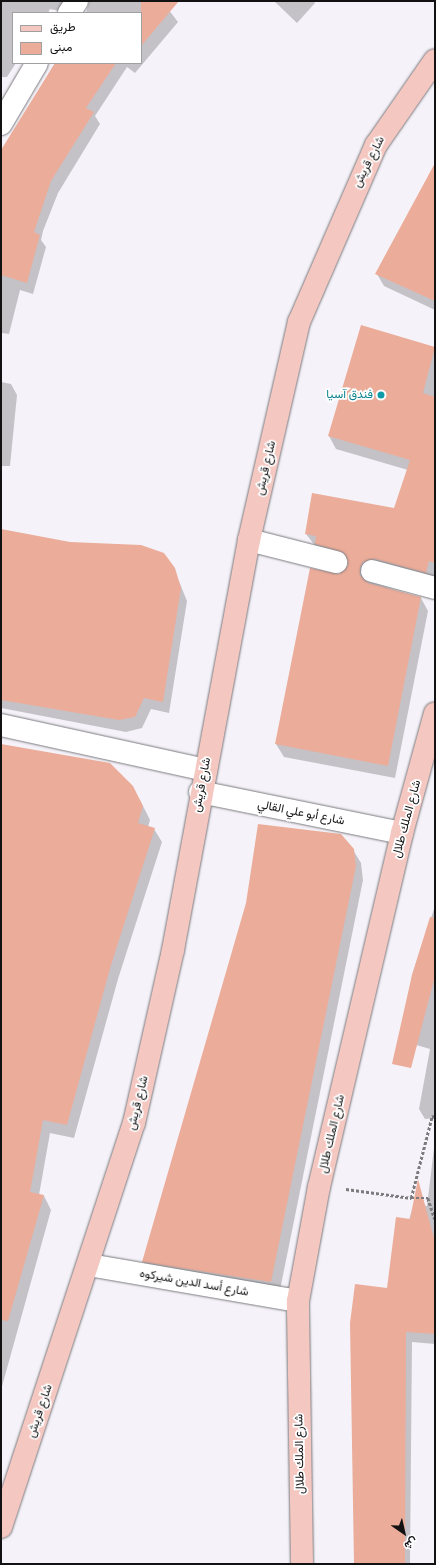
<!DOCTYPE html>
<meta charset="utf-8">
<style>
body{margin:0}
#map{position:relative;width:436px;height:1565px;overflow:hidden;background:#f5f3f9;font-family:"Zilla Slab",Vazirmatn,serif}
div>[style]{position:absolute}
.shadow>*{inset:0;background:#0003}
.building>*{inset:0;background:#ebac9a}
.path>*{height:2.5px;margin-top:-1.25px;transform-origin:0;background:repeating-linear-gradient(90deg,#7b7a7d 0 3px,transparent 0 5px)}
.roads{filter:drop-shadow(0 0 1px #7b7a7f) drop-shadow(0 0 1px #7b7a7f)}
.street>*{height:22px;margin:-11px;padding:0 11px;transform-origin:11px;border-radius:11px;background:#fff}
.primary>*{height:22px;margin:-11px;padding:0 11px;transform-origin:11px;border-radius:11px;background:#f5c7c1}
.dots>*{width:11px;height:11px;translate:-50% -50%;box-sizing:border-box;border:2px solid #fff;border-radius:50%}
span{translate:-50% -50%;white-space:nowrap;text-align:center;line-height:1.15;-webkit-text-stroke:3.5px #fff;paint-order:stroke}
.street-label{font-size:12px;color:#121213}
.culture-label{font-size:12px;color:#0d838f}
.right{translate:-100% -50%;text-align:right}
.frame{position:absolute;inset:0;border:2px solid #121213;pointer-events:none}
.legend{position:absolute;left:12px;top:12px;width:130px;height:52px;box-sizing:border-box;background:#fff;border:1px solid #a0a0a1;margin:0;padding:5px 7px;list-style:none;font-size:12px;color:#121213}
.legend li{display:flex;align-items:center;gap:8px;height:20px}
.legend b{width:20px;border:1px solid #a0a0a1}
.north{position:absolute;left:384px;top:1513px;width:40px;height:40px;-webkit-text-stroke:3px #fff;paint-order:stroke;rotate:146deg;font-size:11px;font-weight:700;line-height:16px;text-align:center;color:#121213}
.north::after{content:'';display:block;margin:auto;width:14px;height:18px;background:#121213;clip-path:polygon(50% 0,100% 100%,50% 72%,0 100%)}
</style>
<div id="map">
<div class="shadow">
<i style="clip-path:polygon(1px 1px,78px 1px,69px 13px,50px 9px,48px 13px,13px 13px,16px 63px,7px 77px,1px 77px)"></i>
<i style="clip-path:polygon(80px 1px,168px 1px,165px 5px,178px 22px,135px 73px,127px 67px,95px 116px,100px 124px,58px 193px,43px 231px,41px 240px,46px 247px,33px 294px,20px 290px,9px 334px,2px 333px,1px 340px,1px 153px,55px 63px,141px 63px,141px 13px,86px 13px,89px 2px)"></i>
<i style="clip-path:polygon(274px 1px,314px 1px,315px 3px,297px 23px)"></i>
<i style="clip-path:polygon(435px 167px,435px 310px,384px 286px,377px 274px)"></i>
<i style="clip-path:polygon(362px 327px,435px 348px,435px 577px,377px 571px,367px 581px,421px 598px,428px 611px,395px 778px,284px 757px,276px 744px,350px 565px,323px 556px,306px 534px,313px 494px,395px 509px,408px 470px,336px 449px,329px 436px)"></i>
<i style="clip-path:polygon(1px 382px,11px 384px,17px 395px,10px 466px,1px 466px)"></i>
<i style="clip-path:polygon(1px 530px,174px 569px,187px 601px,169px 713px,151px 709px,142px 728px,126px 732px,1px 708px)"></i>
<i style="clip-path:polygon(1px 745px,140px 800px,150px 820px,148px 827px,154px 829px,162px 842px,118px 979px,74px 1138px,50px 1133px,39px 1195px,44px 1196px,51px 1210px,1px 1390px)"></i>
<i style="clip-path:polygon(353px 850px,361px 863px,363px 880px,279px 1295px,151px 1275px,143px 1261px)"></i>
<i style="clip-path:polygon(435px 906px,435px 1118px,425px 1119px,419px 1109px,430px 1049px,406px 1042px,412px 975px)"></i>
<i style="clip-path:polygon(435px 1140px,435px 1344px,412px 1342px,410px 1564px,355px 1564px,387px 1289px,414px 1204px,427px 1206px)"></i>
</div>
<div class="building">
<i style="clip-path:polygon(141px 1px,179px 1px,141px 46px)"></i>
<i style="clip-path:polygon(55px 63px,116px 63px,86px 108px,94px 112px,51px 181px,34px 232px,40px 235px,27px 283px,1px 275px,1px 150px)"></i>
<i style="clip-path:polygon(435px 163px,435px 301px,375px 274px)"></i>
<i style="clip-path:polygon(361px 325px,435px 347px,423px 393px,435px 397px,435px 563px,429px 561px,426px 573px,375px 559px,363px 562px,360px 568px,360px 575px,368px 583px,421px 597px,388px 766px,275px 744px,310px 568px,339px 574px,348px 565px,344px 553px,315px 544px,316px 536px,305px 534px,312px 493px,394px 508px,410px 460px,328px 436px)"></i>
<i style="clip-path:polygon(1px 529px,70px 542px,141px 545px,164px 553px,175px 568px,181px 588px,163px 702px,144px 698px,135px 717px,119px 720px,1px 700px)"></i>
<i style="clip-path:polygon(1px 744px,110px 763px,133px 786px,143px 806px,138px 823px,155px 828px,111px 965px,67px 1125px,43px 1120px,30px 1192px,44px 1195px,8px 1321px,1px 1320px)"></i>
<i style="clip-path:polygon(258px 824px,341px 834px,354px 849px,356px 866px,271px 1282px,142px 1262px,246px 903px)"></i>
<i style="clip-path:polygon(430px 917px,435px 918px,435px 976px,411px 1068px,392px 1064px,412px 975px)"></i>
<i style="clip-path:polygon(418px 1179px,435px 1242px,435px 1334px,406px 1332px,405px 1564px,354px 1564px,350px 1323px,355px 1284px,387px 1288px,396px 1217px,410px 1219px)"></i>
</div>
<div class="path">
<i style="left:346px;top:1189px;width:66px;rotate:7.9deg"></i>
<i style="left:411px;top:1198px;width:85px;rotate:-75.6deg"></i>
<i style="left:432px;top:1116px;width:3px;rotate:18deg"></i>
<i style="left:411px;top:1198px;width:17px"></i>
<i style="left:428px;top:1198px;width:22px;rotate:72deg"></i>
</div>
<div class="roads">
<div class="street">
<i style="left:69px;top:13px;width:14px;rotate:-56deg"></i>
<i style="left:1px;top:124px;width:71px;rotate:-59.5deg"></i>
<i style="left:249px;top:540px;width:90px;rotate:14.2deg"></i>
<i style="left:372px;top:571px;width:65px;rotate:15.1deg"></i>
<i style="left:1px;top:725px;width:209px;rotate:12.4deg"></i>
<i style="left:200px;top:792px;width:206px;rotate:11.5deg"></i>
<i style="left:89px;top:1265px;width:212px;rotate:9.8deg"></i>
</div>
<div class="primary">
<i style="left:1px;top:1527px;width:425px;rotate:-71.8deg"></i>
<i style="left:134px;top:1123px;width:177px;rotate:-77.3deg"></i>
<i style="left:173px;top:950px;width:417px;rotate:-79.5deg"></i>
<i style="left:249px;top:540px;width:224px;rotate:-77.1deg"></i>
<i style="left:299px;top:322px;width:193px;rotate:-66.5deg"></i>
<i style="left:376px;top:145px;width:103px;rotate:-55.2deg"></i>
<i style="left:302px;top:1564px;width:263px;rotate:-90.9deg"></i>
<i style="left:298px;top:1301px;width:116px;rotate:-79.6deg"></i>
<i style="left:319px;top:1187px;width:364px;rotate:-76.8deg"></i>
<i style="left:402px;top:833px;width:124px;rotate:-74.6deg"></i>
</div>
</div>
<div class="dots">
<i style="left:381px;top:395px;background:#0f9aa8"></i>
</div>
<div class="street-label">
<span style="left:369px;top:162px;rotate:-63deg">شارع قريش</span>
<span style="left:266px;top:468px;rotate:-77deg">شارع قريش</span>
<span style="left:202px;top:785px;rotate:-79deg">شارع قريش</span>
<span style="left:301px;top:813px;rotate:11deg">شارع أبو علي القالي</span>
<span style="left:407px;top:819px;rotate:-75deg">شارع الملك طلال</span>
<span style="left:138px;top:1103px;rotate:-76deg">شارع قريش</span>
<span style="left:332px;top:1134px;rotate:-77deg">شارع الملك طلال</span>
<span style="left:194px;top:1283px;rotate:10deg">شارع أسد الدين شيركوه</span>
<span style="left:40px;top:1411px;rotate:-71deg">شارع قريش</span>
<span style="left:300px;top:1454px;rotate:-91deg">شارع الملك طلال</span>
</div>
<div class="culture-label">
<span class="right" style="left:373px;top:395px">فندق آسيا</span>
</div>
<div class="frame"></div>
<ul class="legend">
<li><b style="height:5px;background:#f5c7c1"></b>طريق</li>
<li><b style="height:11px;background:#ebac9a"></b>مبنى</li>
</ul>
<div class="north">ش</div>
</div>
